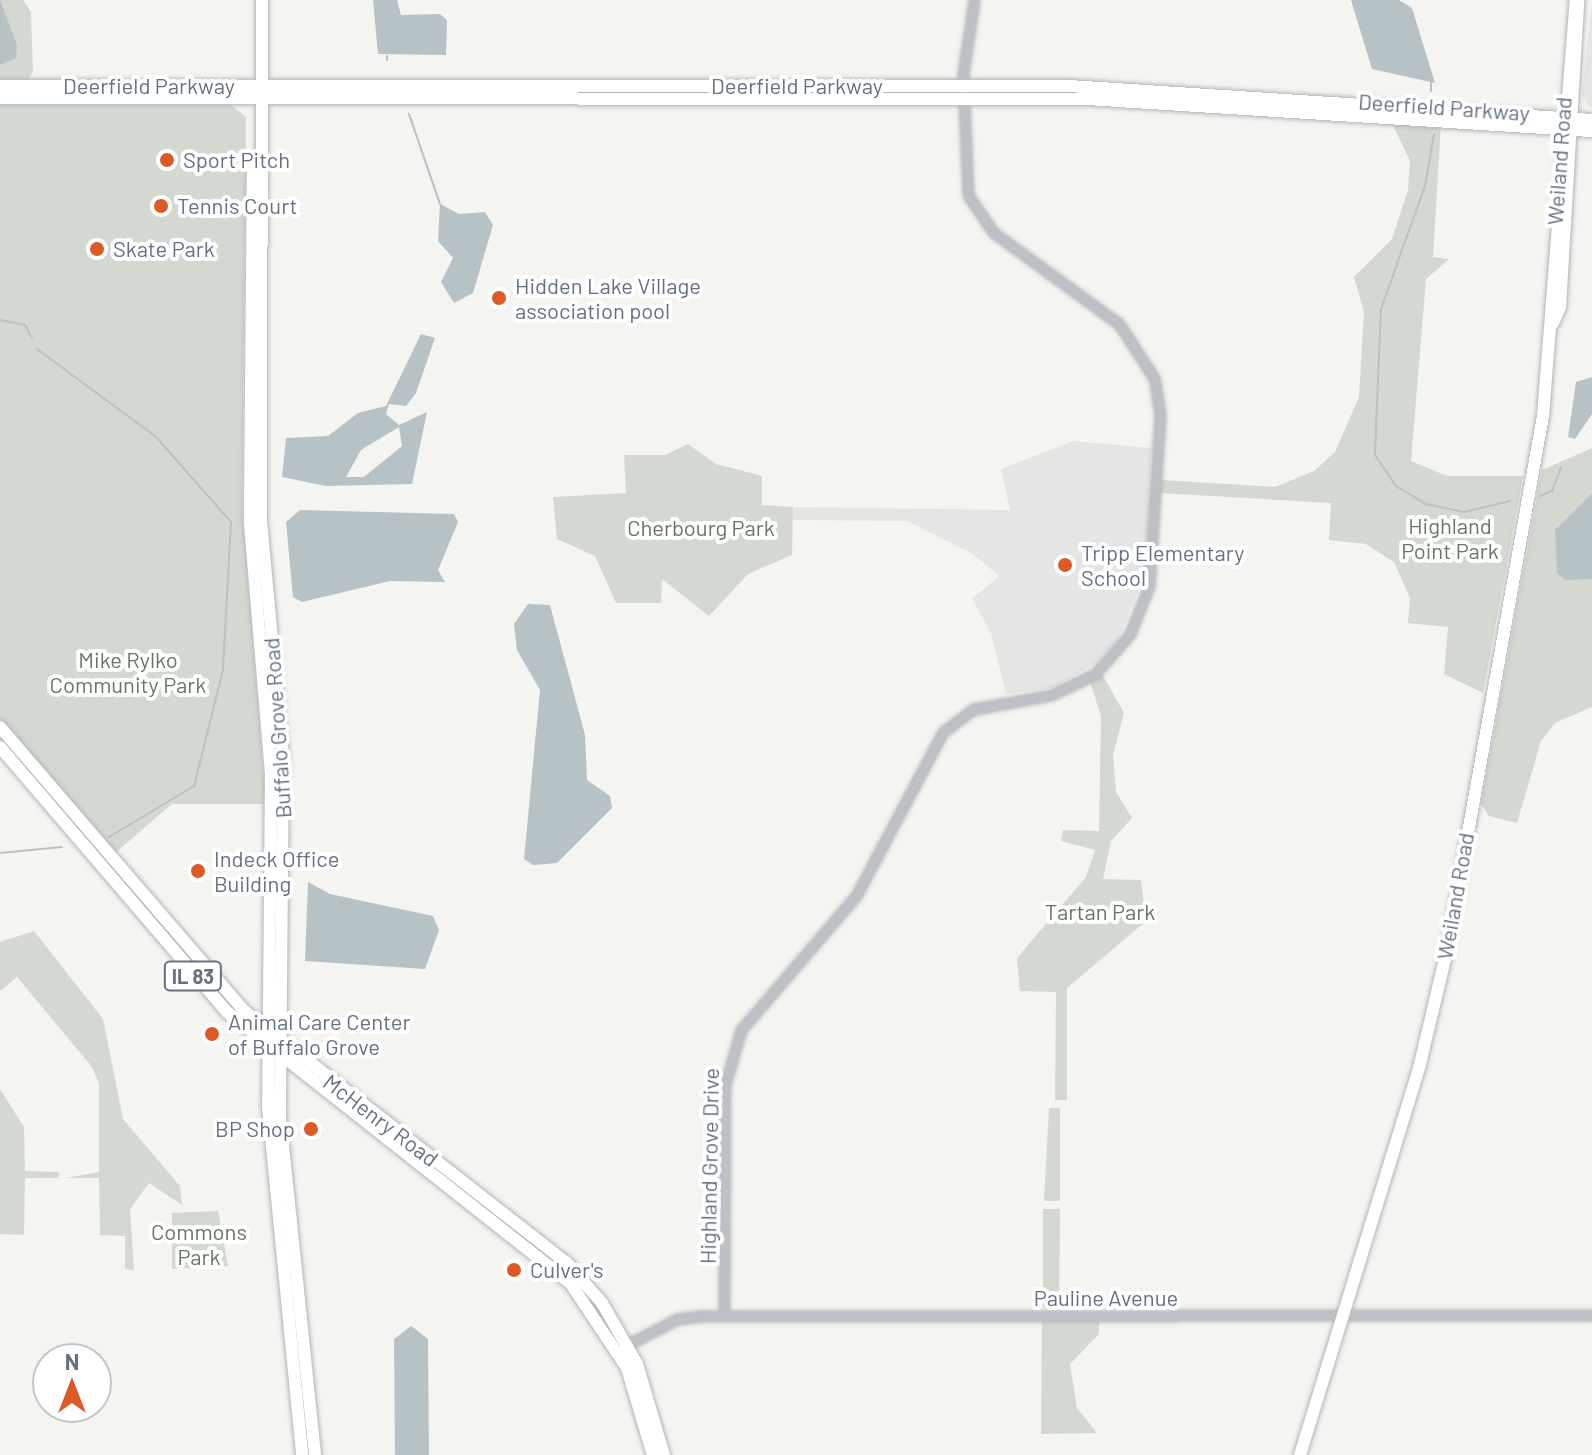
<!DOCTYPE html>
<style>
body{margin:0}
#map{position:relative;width:1592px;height:1455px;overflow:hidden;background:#f4f4f0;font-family:Barlow,sans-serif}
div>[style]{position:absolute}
.built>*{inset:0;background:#e5e6e4}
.green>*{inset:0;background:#d3d9d0}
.water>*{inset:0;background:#b7c2c7}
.stream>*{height:2px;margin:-1px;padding:0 1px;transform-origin:1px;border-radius:1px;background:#b7c2c7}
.roads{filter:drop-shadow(0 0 2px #b2b6ba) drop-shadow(0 0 2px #b2b6ba)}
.minor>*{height:9px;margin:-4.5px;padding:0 4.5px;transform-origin:4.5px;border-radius:4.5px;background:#bdc0c4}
.major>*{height:12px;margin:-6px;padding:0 6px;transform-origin:6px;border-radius:6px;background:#fff}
.dots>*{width:22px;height:22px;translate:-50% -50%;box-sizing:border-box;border:4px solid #fff;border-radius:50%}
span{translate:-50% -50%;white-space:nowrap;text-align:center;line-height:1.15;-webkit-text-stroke:8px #fff;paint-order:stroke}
.shield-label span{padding:2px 6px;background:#fff;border:2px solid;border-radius:6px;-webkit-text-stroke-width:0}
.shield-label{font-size:20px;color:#647280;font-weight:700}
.street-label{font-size:22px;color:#647280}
.poi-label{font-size:22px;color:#647280}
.left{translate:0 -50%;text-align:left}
.right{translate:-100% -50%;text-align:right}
.park-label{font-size:22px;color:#667863}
.north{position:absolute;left:32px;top:1343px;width:80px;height:80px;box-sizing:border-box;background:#fff;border:2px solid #c1c7cc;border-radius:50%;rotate:0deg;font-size:22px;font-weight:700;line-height:32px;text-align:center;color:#647280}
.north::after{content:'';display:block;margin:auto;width:28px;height:36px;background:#dd5a28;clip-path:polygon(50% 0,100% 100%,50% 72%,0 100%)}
</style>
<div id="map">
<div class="built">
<i style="clip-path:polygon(1592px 0,1592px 110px,1582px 96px)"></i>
<i style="clip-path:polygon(1073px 441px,1151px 448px,1145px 574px,1118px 640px,1097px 663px,1052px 688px,1006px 694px,991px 633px,972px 599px,999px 576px,974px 555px,907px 521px,793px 520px,793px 507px,1010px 510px,1001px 469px)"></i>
</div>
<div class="green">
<i style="clip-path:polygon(0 0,23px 0,31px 12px,33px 72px,26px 81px,0 81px)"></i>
<i style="clip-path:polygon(0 102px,229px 103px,246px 117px,242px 508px,266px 804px,172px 804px,115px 853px,0 720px)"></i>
<i style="clip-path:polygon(1390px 119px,1441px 123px,1433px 257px,1449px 259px,1426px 279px,1411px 461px,1447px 476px,1523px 476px,1483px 693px,1444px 674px,1448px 627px,1408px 623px,1410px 598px,1394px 562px,1366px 544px,1329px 540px,1331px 503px,1160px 493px,1161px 480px,1275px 487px,1314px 471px,1335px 452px,1359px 397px,1364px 312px,1354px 277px,1392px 239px,1408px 190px,1410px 161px)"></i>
<i style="clip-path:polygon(688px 444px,716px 464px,762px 476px,762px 505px,793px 507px,792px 555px,748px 574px,709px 616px,662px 579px,661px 603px,616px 603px,595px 556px,557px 539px,553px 497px,626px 493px,624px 455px,665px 455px)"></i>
<i style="clip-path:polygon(1592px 448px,1592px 707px,1555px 723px,1541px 741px,1517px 823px,1489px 816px,1481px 804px,1542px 470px)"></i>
<i style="clip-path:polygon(1102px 674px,1124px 713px,1113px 755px,1116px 792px,1132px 818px,1111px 841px,1103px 879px,1141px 880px,1146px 921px,1067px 988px,1067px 1100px,1055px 1100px,1056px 992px,1020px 991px,1017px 958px,1086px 877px,1095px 850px,1061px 841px,1063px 830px,1099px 831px,1101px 716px,1090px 682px)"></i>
<i style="clip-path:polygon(34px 931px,103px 1019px,123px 1119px,180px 1186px,182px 1205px,149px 1183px,130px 1209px,134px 1270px,125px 1269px,125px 1236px,100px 1235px,99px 1178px,66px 1178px,99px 1172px,99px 1084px,92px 1067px,17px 977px,0 991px,0 942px)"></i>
<i style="clip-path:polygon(0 1089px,24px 1127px,25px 1171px,59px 1172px,58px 1178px,25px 1178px,24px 1235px,0 1234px)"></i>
<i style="clip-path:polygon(1049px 1108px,1060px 1108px,1060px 1201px,1044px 1201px)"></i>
<i style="clip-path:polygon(1043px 1209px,1060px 1209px,1059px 1309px,1043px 1308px)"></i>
<i style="clip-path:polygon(218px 1211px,228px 1266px,172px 1269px,172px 1213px)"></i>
<i style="clip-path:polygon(1042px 1320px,1099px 1321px,1099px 1334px,1070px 1364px,1077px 1408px,1097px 1433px,1041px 1434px)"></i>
</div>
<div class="water">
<i style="clip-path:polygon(0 0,17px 45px,16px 58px,0 65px)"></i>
<i style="clip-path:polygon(373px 0,397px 0,401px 15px,440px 14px,447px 20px,446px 55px,378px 54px)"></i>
<i style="clip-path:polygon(1351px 0,1399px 0,1412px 8px,1435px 83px,1372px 69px)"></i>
<i style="clip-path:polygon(440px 204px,459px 214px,485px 212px,493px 225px,473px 293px,454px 303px,441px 282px,453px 258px,438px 241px)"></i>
<i style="clip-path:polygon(evenodd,421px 334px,435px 338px,416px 393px,406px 406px,389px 404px,386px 414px,399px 425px,427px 412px,412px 484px,326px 486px,282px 477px,286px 438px,328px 436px,358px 413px,386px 406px,421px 334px,399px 427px,402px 446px,364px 477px,346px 477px,361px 450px,399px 427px)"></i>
<i style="clip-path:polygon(1592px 377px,1592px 414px,1575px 439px,1568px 437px,1576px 382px)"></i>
<i style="clip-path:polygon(1592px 493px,1592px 579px,1565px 580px,1557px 573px,1555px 530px)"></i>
<i style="clip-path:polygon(300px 510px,454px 514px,458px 522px,438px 570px,445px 582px,390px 581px,302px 602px,293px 597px,286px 522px)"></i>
<i style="clip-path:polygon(528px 604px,550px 605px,585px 735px,587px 780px,610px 796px,612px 808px,557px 863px,533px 865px,524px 859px,540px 690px,517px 650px,514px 624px)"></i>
<i style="clip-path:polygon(308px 882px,330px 894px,433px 916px,439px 930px,425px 969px,305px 961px)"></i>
<i style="clip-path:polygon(411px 1326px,428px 1339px,429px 1455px,395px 1455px,394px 1339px)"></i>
</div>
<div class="stream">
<i style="left:387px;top:56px;width:4px;rotate:90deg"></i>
<i style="left:1431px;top:91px;width:9px;rotate:-90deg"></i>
<i style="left:409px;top:114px;width:95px;rotate:71deg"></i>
<i style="left:1434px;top:134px;width:53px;rotate:99.8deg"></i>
<i style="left:1425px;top:186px;width:131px;rotate:109.7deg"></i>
<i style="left:1381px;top:309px;width:146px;rotate:92.4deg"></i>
<i style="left:1375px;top:455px;width:37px;rotate:56deg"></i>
<i style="left:1396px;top:486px;width:35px;rotate:31deg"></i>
<i style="left:1426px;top:504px;width:39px;rotate:12deg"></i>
<i style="left:1464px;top:512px;width:47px;rotate:-13.4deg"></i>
<i style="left:0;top:320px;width:25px;rotate:11deg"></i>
<i style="left:25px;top:325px;width:15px;rotate:62deg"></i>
<i style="left:37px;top:349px;width:147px;rotate:36.4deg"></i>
<i style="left:155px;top:436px;width:115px;rotate:48.5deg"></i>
<i style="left:231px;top:522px;width:148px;rotate:93.1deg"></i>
<i style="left:223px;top:670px;width:120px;rotate:104deg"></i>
<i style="left:194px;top:786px;width:99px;rotate:149deg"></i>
<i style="left:1540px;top:496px;width:13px;rotate:-23deg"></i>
<i style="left:1552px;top:491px;width:25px;rotate:-69deg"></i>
<i style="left:0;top:853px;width:62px;rotate:-5.5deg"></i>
</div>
<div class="roads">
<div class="minor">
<i style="left:724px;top:1316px;width:231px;rotate:-89.8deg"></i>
<i style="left:725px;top:1085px;width:57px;rotate:-73.8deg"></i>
<i style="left:741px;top:1030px;width:177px;rotate:-49.4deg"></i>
<i style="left:856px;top:896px;width:186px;rotate:-62.1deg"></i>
<i style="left:943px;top:732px;width:39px;rotate:-37deg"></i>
<i style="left:974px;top:709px;width:78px;rotate:-10.3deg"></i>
<i style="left:1051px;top:695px;width:49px;rotate:-25.5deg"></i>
<i style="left:1095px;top:674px;width:53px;rotate:-48.8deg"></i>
<i style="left:1130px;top:634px;width:52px;rotate:-68.4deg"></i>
<i style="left:1149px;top:586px;width:172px;rotate:-86.3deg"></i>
<i style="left:1160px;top:414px;width:36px;rotate:-99deg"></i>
<i style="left:1154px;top:378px;width:64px;rotate:-122.9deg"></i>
<i style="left:1119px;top:324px;width:156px;rotate:-143.9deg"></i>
<i style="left:993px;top:232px;width:45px;rotate:-124deg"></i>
<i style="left:968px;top:195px;width:121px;rotate:-92.4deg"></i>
<i style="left:963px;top:74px;width:75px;rotate:-81.5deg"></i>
<i style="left:627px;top:1345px;width:56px;rotate:-27.5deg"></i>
<i style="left:677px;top:1319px;width:24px;rotate:-7deg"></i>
<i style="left:701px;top:1316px;width:891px;rotate:-0.06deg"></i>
</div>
<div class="major">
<i style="left:262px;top:0;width:521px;rotate:90.11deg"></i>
<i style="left:261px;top:521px;width:236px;rotate:84.7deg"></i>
<i style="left:283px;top:756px;width:360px;rotate:90.5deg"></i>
<i style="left:280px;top:1116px;width:341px;rotate:84.1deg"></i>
<i style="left:0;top:86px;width:1069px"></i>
<i style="left:1069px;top:86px;width:524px;rotate:3.72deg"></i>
<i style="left:0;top:98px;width:1087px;rotate:0.05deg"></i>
<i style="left:1087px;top:99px;width:506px;rotate:3.63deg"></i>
<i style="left:253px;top:161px;width:363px;rotate:90.5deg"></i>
<i style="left:250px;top:524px;width:249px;rotate:85.2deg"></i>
<i style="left:271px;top:772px;width:334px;rotate:90.5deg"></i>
<i style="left:268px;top:1106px;width:351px;rotate:84.4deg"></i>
<i style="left:1553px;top:323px;width:17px;rotate:-66deg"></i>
<i style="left:1560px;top:307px;width:308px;rotate:-86.6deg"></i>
<i style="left:0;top:727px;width:373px;rotate:49.3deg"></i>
<i style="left:243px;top:1010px;width:410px;rotate:38deg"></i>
<i style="left:566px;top:1262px;width:55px;rotate:48.7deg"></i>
<i style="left:602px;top:1303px;width:70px;rotate:60.2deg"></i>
<i style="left:637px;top:1364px;width:95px;rotate:73.5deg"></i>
<i style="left:0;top:747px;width:349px;rotate:49.4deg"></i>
<i style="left:227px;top:1012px;width:439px;rotate:38.3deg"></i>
<i style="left:571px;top:1284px;width:101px;rotate:56.3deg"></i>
<i style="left:627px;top:1368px;width:91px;rotate:73.4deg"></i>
<i style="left:1300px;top:1455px;width:409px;rotate:-72.9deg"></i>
<i style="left:1420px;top:1064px;width:112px;rotate:-76.6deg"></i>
<i style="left:1446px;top:955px;width:548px;rotate:-79.8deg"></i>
<i style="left:1543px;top:416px;width:417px;rotate:-85.5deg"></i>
</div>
</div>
<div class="dots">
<i style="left:167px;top:160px;background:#dd5a28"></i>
<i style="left:161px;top:206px;background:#dd5a28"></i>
<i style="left:97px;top:249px;background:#dd5a28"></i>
<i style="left:499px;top:298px;background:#dd5a28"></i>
<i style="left:1065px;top:565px;background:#dd5a28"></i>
<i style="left:198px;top:871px;background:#dd5a28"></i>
<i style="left:212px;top:1034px;background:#dd5a28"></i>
<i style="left:311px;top:1129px;background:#dd5a28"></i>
<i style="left:514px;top:1270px;background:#dd5a28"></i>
</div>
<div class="shield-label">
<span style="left:193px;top:976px">IL 83</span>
</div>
<div class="street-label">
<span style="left:149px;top:86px">Deerfield Parkway</span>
<span style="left:797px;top:86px">Deerfield Parkway</span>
<span style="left:1444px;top:107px;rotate:4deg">Deerfield Parkway</span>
<span style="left:1559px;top:161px;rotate:-86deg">Weiland Road</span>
<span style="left:277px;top:728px;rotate:-94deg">Buffalo Grove Road</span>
<span style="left:1455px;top:896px;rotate:-80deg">Weiland Road</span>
<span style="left:381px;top:1120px;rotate:37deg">McHenry Road</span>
<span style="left:709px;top:1166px;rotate:-89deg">Highland Grove Drive</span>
<span style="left:1106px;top:1298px">Pauline Avenue</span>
</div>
<div class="poi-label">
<span class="left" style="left:183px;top:160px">Sport Pitch</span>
<span class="left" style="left:177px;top:206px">Tennis Court</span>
<span class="left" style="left:113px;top:249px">Skate Park</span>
<span class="left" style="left:515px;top:298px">Hidden Lake Village<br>association pool</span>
<span class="left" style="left:1081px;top:565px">Tripp Elementary<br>School</span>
<span class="left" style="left:214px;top:871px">Indeck Office<br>Building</span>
<span class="left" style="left:228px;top:1034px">Animal Care Center<br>of Buffalo Grove</span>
<span class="right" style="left:295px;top:1129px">BP Shop</span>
<span class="left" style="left:530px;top:1270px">Culver's</span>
</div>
<div class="park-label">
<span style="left:1450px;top:538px">Highland<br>Point Park</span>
<span style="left:701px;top:528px">Cherbourg Park</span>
<span style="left:128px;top:672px">Mike Rylko<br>Community Park</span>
<span style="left:1100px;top:912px">Tartan Park</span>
<span style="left:199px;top:1244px">Commons<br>Park</span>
</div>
<div class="north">N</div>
</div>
